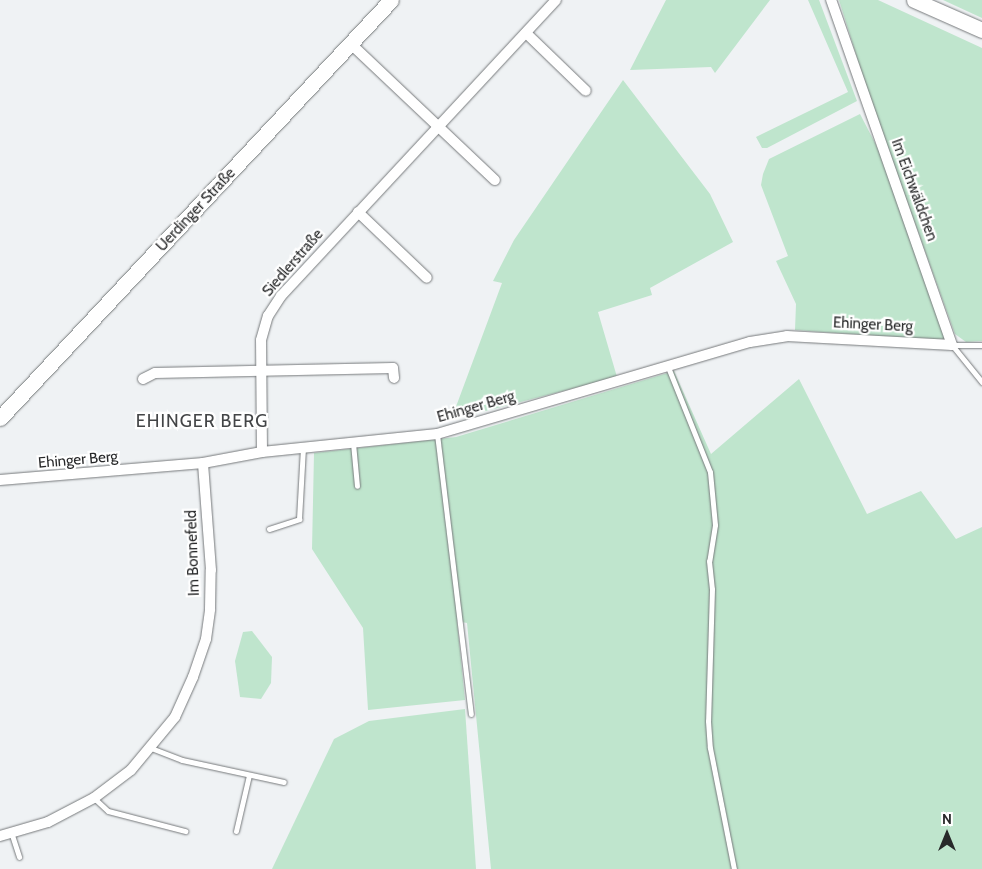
<!DOCTYPE html>
<meta charset="utf-8">
<style>
body{margin:0}
#map{position:relative;width:982px;height:869px;overflow:hidden;background:#eff2f4;font-family:Cabin,sans-serif}
div>[style]{position:absolute}
.green>*{inset:0;background:#bfe5cd}
.roads{filter:drop-shadow(0 0 1px #76797b) drop-shadow(0 0 1px #76797b)}
.service>*{height:5px;margin:-2.5px;padding:0 2.5px;transform-origin:2.5px;border-radius:2.5px;background:#fff}
.minor>*{height:10px;margin:-5px;padding:0 5px;transform-origin:5px;border-radius:5px;background:#fff}
.secondary>*{height:15px;margin:-7.5px;padding:0 7.5px;transform-origin:7.5px;border-radius:7.5px;background:#fff}
span{translate:-50% -50%;white-space:nowrap;text-align:center;line-height:1.15;-webkit-text-stroke:4.5px #fff;paint-order:stroke}
.street-label{font-size:15px;color:#28292a}
.quarter-label{font-size:18px;color:#434547;letter-spacing:1px}
.north{position:absolute;left:922px;top:809px;width:50px;height:50px;-webkit-text-stroke:4px #fff;paint-order:stroke;rotate:0deg;font-size:14px;font-weight:700;line-height:20px;text-align:center;color:#28292a}
.north::after{content:'';display:block;margin:auto;width:18px;height:22px;background:#28292a;clip-path:polygon(50% 0,100% 100%,50% 72%,0 100%)}
</style>
<div id="map">
<div class="green">
<i style="clip-path:polygon(666px 0,770px 0,715px 73px,711px 67px,630px 70px)"></i>
<i style="clip-path:polygon(808px 0,819px 0,857px 101px,767px 148px,762px 148px,756px 137px,848px 92px)"></i>
<i style="clip-path:polygon(839px 0,878px 0,982px 48px,982px 341px,966px 342px,955px 334px,869px 96px)"></i>
<i style="clip-path:polygon(943px 0,982px 0,982px 18px)"></i>
<i style="clip-path:polygon(623px 80px,710px 194px,733px 242px,650px 288px,652px 295px,598px 312px,617px 377px,451px 420px,502px 283px,493px 281px,514px 240px)"></i>
<i style="clip-path:polygon(860px 114px,886px 164px,946px 335px,943px 341px,795px 330px,796px 304px,776px 261px,788px 256px,761px 185px,763px 174px,769px 159px)"></i>
<i style="clip-path:polygon(674px 371px,711px 454px,799px 379px,867px 514px,921px 491px,956px 539px,982px 527px,982px 869px,491px 869px,467px 623px,457px 621px,465px 700px,368px 710px,363px 628px,312px 549px,314px 453px,456px 437px)"></i>
<i style="clip-path:polygon(252px 631px,272px 657px,271px 683px,261px 699px,240px 697px,235px 661px,243px 632px)"></i>
<i style="clip-path:polygon(465px 709px,476px 869px,272px 869px,334px 739px,369px 721px)"></i>
</div>
<div class="roads">
<div class="service">
<i style="left:952px;top:345px;width:48px;rotate:51deg"></i>
<i style="left:952px;top:345px;width:30px"></i>
<i style="left:668px;top:367px;width:113px;rotate:68.2deg"></i>
<i style="left:710px;top:472px;width:53px;rotate:84.6deg"></i>
<i style="left:715px;top:525px;width:36px;rotate:99deg"></i>
<i style="left:709px;top:561px;width:28px;rotate:84deg"></i>
<i style="left:712px;top:589px;width:132px;rotate:91.7deg"></i>
<i style="left:708px;top:721px;width:27px;rotate:86deg"></i>
<i style="left:710px;top:748px;width:123px;rotate:78.8deg"></i>
<i style="left:437px;top:434px;width:282px;rotate:83.1deg"></i>
<i style="left:353px;top:443px;width:43px;rotate:84.7deg"></i>
<i style="left:269px;top:529px;width:32px;rotate:-18deg"></i>
<i style="left:299px;top:519px;width:71px;rotate:-86.8deg"></i>
<i style="left:151px;top:748px;width:33px;rotate:21deg"></i>
<i style="left:182px;top:760px;width:104px;rotate:12.2deg"></i>
<i style="left:94px;top:798px;width:19px;rotate:43deg"></i>
<i style="left:108px;top:811px;width:80px;rotate:14.6deg"></i>
<i style="left:236px;top:831px;width:57px;rotate:-76.9deg"></i>
<i style="left:12px;top:835px;width:23px;rotate:72deg"></i>
</div>
<div class="minor">
<i style="left:526px;top:33px;width:83px;rotate:44deg"></i>
<i style="left:351px;top:44px;width:198px;rotate:43.4deg"></i>
<i style="left:358px;top:212px;width:95px;rotate:43.7deg"></i>
<i style="left:143px;top:379px;width:13px;rotate:-27deg"></i>
<i style="left:155px;top:373px;width:238px;rotate:-1.2deg"></i>
<i style="left:393px;top:368px;width:10px;rotate:84deg"></i>
<i style="left:262px;top:452px;width:112px;rotate:-90.5deg"></i>
<i style="left:261px;top:340px;width:25px;rotate:-74deg"></i>
<i style="left:268px;top:316px;width:24px;rotate:-57deg"></i>
<i style="left:281px;top:296px;width:404px;rotate:-47.1deg"></i>
<i style="left:0;top:480px;width:204px;rotate:-4.8deg"></i>
<i style="left:203px;top:463px;width:60px;rotate:-10.6deg"></i>
<i style="left:262px;top:452px;width:176px;rotate:-5.9deg"></i>
<i style="left:437px;top:434px;width:326px;rotate:-16.4deg"></i>
<i style="left:750px;top:342px;width:37px;rotate:-9deg"></i>
<i style="left:787px;top:336px;width:165px;rotate:3.1deg"></i>
<i style="left:952px;top:345px;width:366px;rotate:-109.3deg"></i>
<i style="left:0;top:836px;width:50px;rotate:-16.3deg"></i>
<i style="left:48px;top:822px;width:52px;rotate:-27.6deg"></i>
<i style="left:94px;top:798px;width:46px;rotate:-37.1deg"></i>
<i style="left:131px;top:770px;width:69px;rotate:-50.3deg"></i>
<i style="left:175px;top:717px;width:44px;rotate:-65.8deg"></i>
<i style="left:193px;top:677px;width:40px;rotate:-71.1deg"></i>
<i style="left:206px;top:639px;width:30px;rotate:-82deg"></i>
<i style="left:210px;top:609px;width:39px;rotate:-89deg"></i>
<i style="left:211px;top:570px;width:107px;rotate:-94.3deg"></i>
</div>
<div class="secondary">
<i style="left:914px;top:0;width:74px;rotate:23.8deg"></i>
<i style="left:0;top:418px;width:572px;rotate:-46.91deg"></i>
</div>
</div>
<div class="street-label">
<span style="left:914px;top:190px;rotate:70deg">Im Eichwäldchen</span>
<span style="left:196px;top:210px;rotate:-47deg">Uerdinger Straße</span>
<span style="left:293px;top:263px;rotate:-49deg">Siedlerstraße</span>
<span style="left:873px;top:325px;rotate:3deg">Ehinger Berg</span>
<span style="left:476px;top:407px;rotate:-16deg">Ehinger Berg</span>
<span style="left:78px;top:460px;rotate:-5deg">Ehinger Berg</span>
<span style="left:193px;top:553px;rotate:-92deg">Im Bonnefeld</span>
</div>
<div class="quarter-label">
<span style="left:202px;top:421px">EHINGER BERG</span>
</div>
<div class="north">N</div>
</div>
